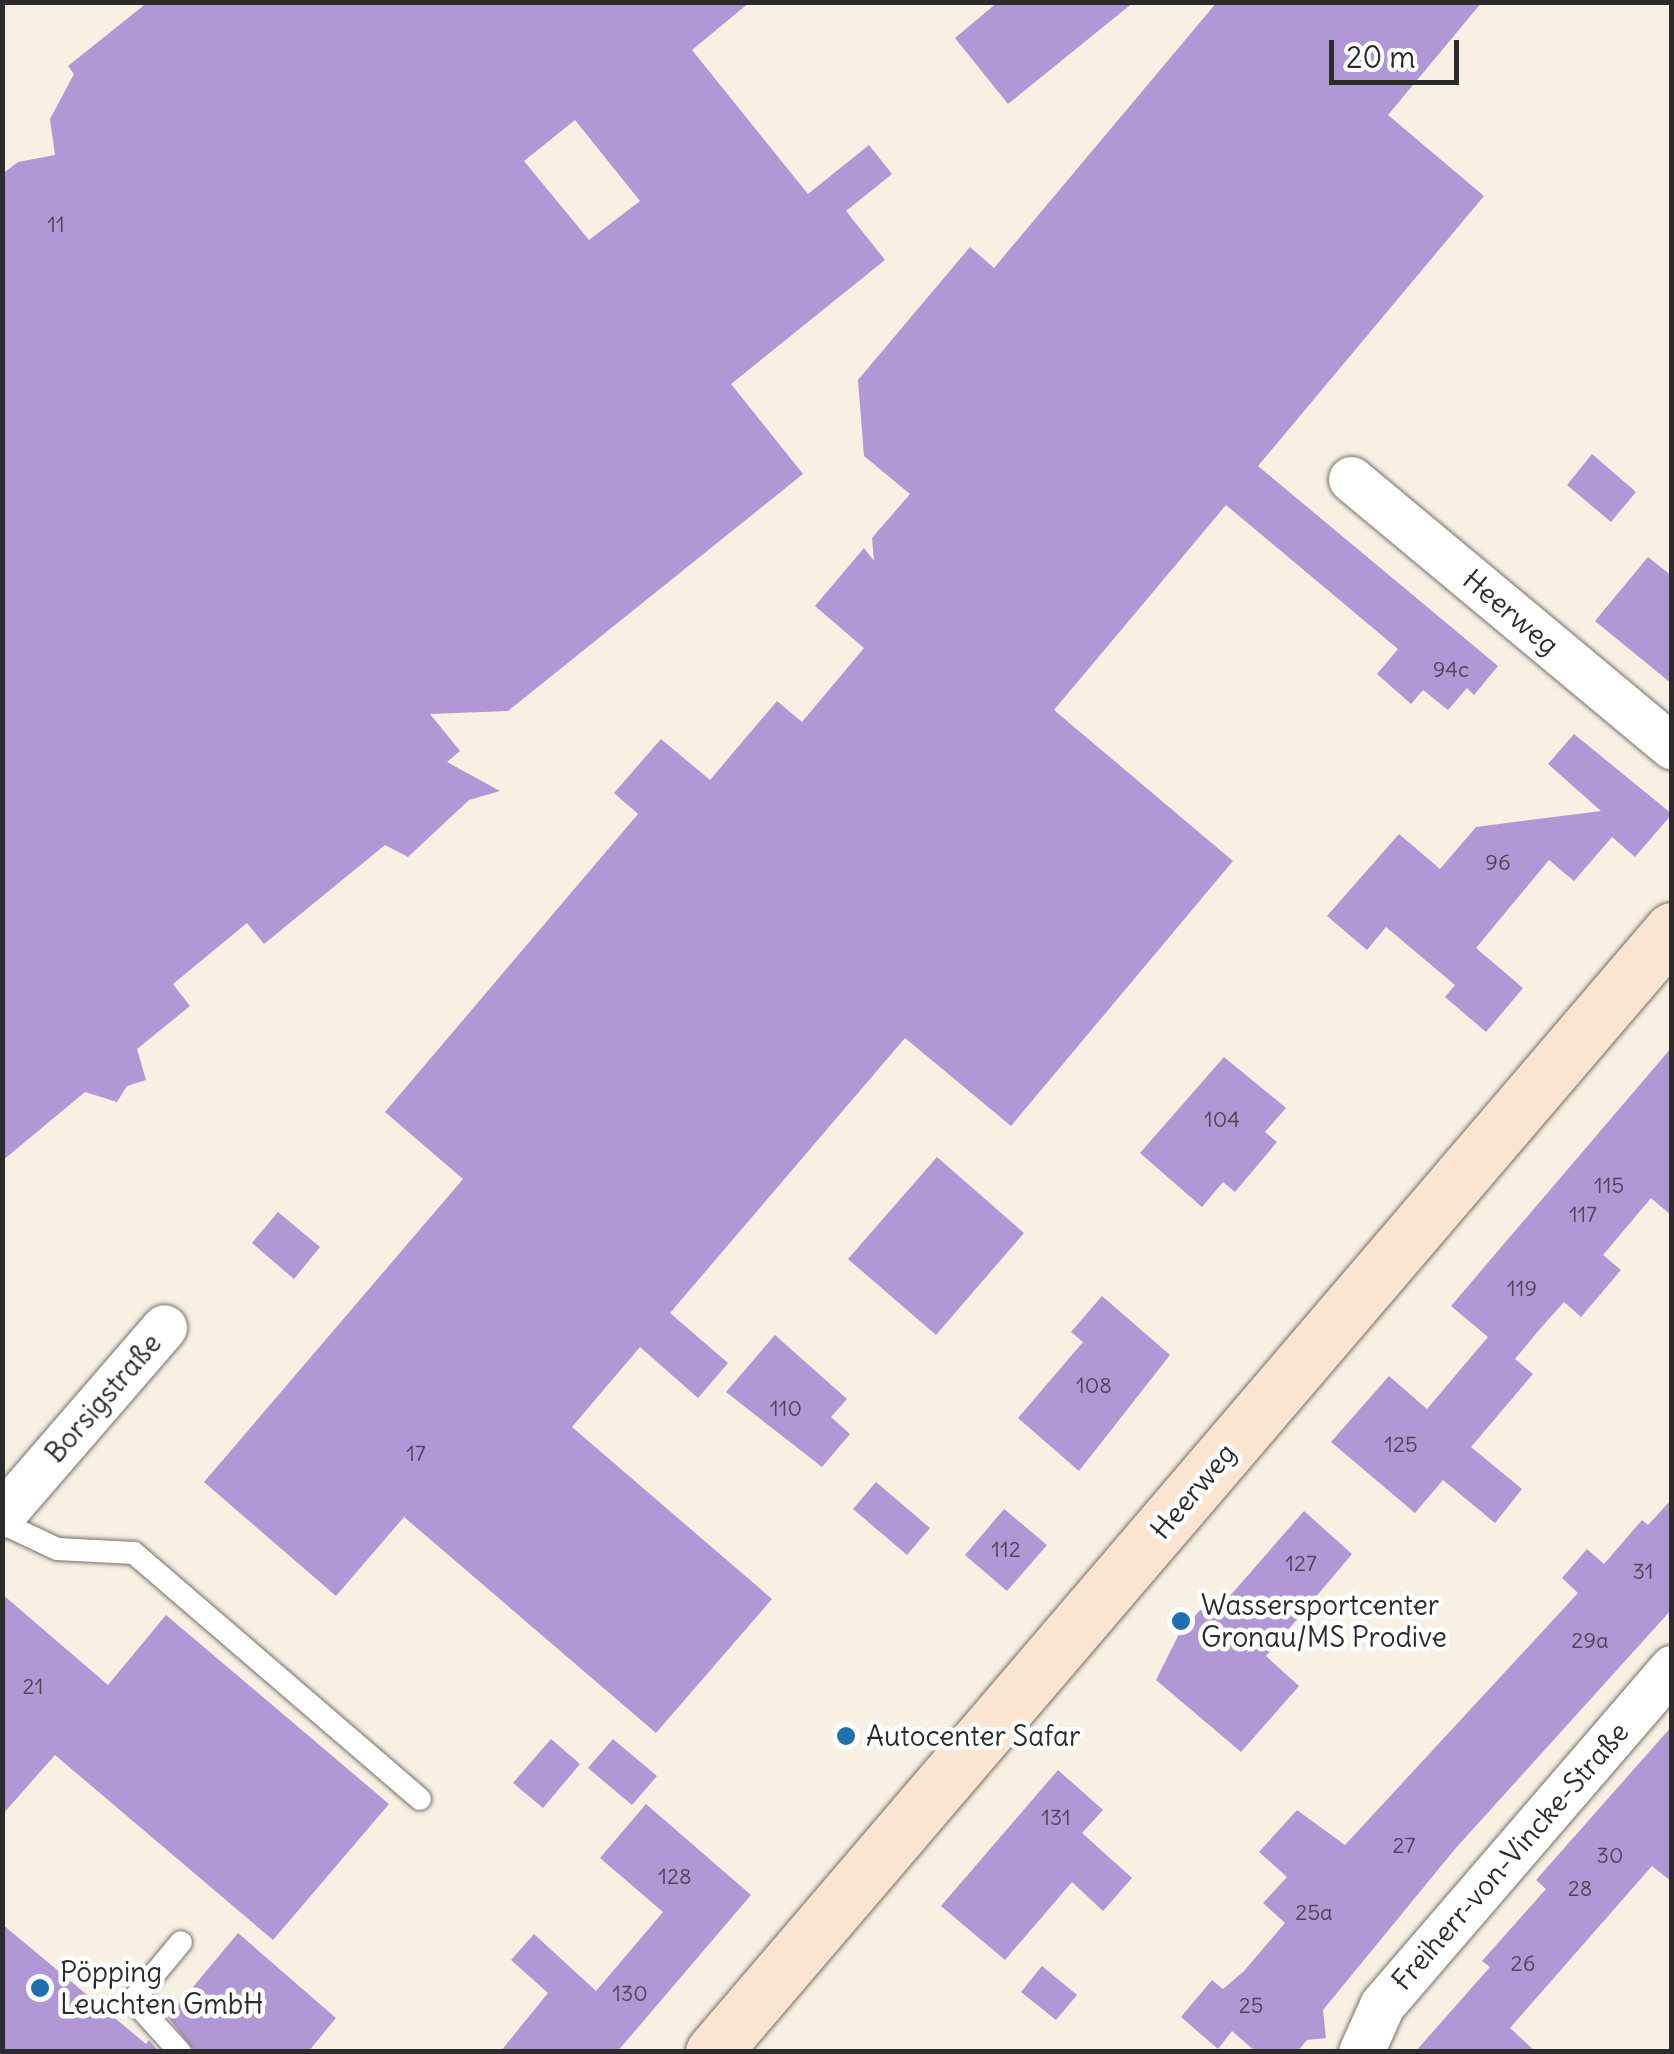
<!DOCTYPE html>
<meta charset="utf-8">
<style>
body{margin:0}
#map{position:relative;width:1674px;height:2054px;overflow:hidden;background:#f8f0e2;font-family:Delius,sans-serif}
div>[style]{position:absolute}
.building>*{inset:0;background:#b197d5}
.roads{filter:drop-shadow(0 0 2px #73706b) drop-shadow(0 0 2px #73706b)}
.lane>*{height:22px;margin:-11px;padding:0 11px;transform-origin:11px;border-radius:11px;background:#fff}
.street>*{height:45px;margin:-22.5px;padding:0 22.5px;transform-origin:22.5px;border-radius:22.5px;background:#fff}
.secondary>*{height:55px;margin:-27.5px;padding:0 27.5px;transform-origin:27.5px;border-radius:27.5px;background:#fce5d0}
.dots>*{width:28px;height:28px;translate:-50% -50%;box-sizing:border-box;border:5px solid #fff;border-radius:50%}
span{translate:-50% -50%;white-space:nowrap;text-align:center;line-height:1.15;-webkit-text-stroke:9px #fff;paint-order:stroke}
.number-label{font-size:22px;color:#4c4656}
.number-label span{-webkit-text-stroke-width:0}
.street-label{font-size:28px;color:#2b2b2b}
.poi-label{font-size:28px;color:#2b2b2b}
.left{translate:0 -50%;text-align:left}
.frame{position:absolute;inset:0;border:5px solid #2b2b2b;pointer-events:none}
.scale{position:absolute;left:1329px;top:40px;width:130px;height:45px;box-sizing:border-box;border:5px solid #2b2b2b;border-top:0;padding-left:12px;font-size:30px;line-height:35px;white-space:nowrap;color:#2b2b2b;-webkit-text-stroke:8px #fff;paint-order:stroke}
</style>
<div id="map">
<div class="building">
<i style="clip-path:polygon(evenodd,148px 2px,750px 2px,692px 50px,808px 194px,869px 145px,892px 174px,846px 211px,885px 260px,731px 384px,803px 474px,508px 711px,430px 714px,460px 751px,447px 762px,500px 791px,469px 800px,408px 857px,385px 845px,264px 944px,247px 923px,173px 984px,190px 1006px,137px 1049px,146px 1080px,127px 1086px,117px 1102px,85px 1092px,2px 1161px,2px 174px,18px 162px,55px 155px,50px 119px,74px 74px,68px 66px,148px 2px,575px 120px,640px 201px,589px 240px,524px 161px,575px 120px)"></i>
<i style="clip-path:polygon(998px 2px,1134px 2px,1008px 104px,955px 38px)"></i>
<i style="clip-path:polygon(1217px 2px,1482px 2px,1388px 115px,1484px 196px,1258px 466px,1498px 666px,1474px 695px,1467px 688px,1448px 710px,1423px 690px,1411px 704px,1377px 674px,1398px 649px,1226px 505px,1054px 710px,1233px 861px,1011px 1126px,905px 1038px,670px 1313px,728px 1363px,698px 1398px,640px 1347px,572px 1427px,772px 1599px,656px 1733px,404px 1517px,336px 1596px,204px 1482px,463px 1179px,385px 1112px,638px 814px,614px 793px,661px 739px,710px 780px,777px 701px,802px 722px,864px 648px,815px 606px,864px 548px,874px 561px,872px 538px,910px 494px,864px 456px,858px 380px,970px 247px,994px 268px)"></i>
<i style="clip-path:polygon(1592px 454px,1636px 492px,1611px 522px,1567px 485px)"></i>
<i style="clip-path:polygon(1648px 557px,1672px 576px,1672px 684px,1595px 621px)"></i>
<i style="clip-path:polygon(1574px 734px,1672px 814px,1635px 857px,1612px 837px,1574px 881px,1549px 860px,1476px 948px,1523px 988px,1486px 1032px,1445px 997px,1455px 985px,1386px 927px,1367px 950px,1327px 916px,1399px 834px,1440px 869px,1476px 827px,1601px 811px,1548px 764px)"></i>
<i style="clip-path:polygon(1672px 1047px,1672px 1216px,1651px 1198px,1603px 1255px,1621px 1270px,1581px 1317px,1564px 1302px,1539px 1330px,1515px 1359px,1533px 1374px,1471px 1447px,1522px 1489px,1495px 1523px,1443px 1480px,1415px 1513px,1331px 1442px,1389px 1376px,1427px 1409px,1488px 1337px,1451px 1306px)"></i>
<i style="clip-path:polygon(1224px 1057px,1286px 1108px,1265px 1132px,1277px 1142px,1235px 1192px,1223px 1182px,1202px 1207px,1140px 1153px)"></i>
<i style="clip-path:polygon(937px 1157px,1024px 1233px,936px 1335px,848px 1259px)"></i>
<i style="clip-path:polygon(278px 1212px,320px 1247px,294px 1279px,252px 1243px)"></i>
<i style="clip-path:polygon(1102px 1296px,1170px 1355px,1079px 1471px,1018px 1418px,1083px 1342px,1071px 1332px)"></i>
<i style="clip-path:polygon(775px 1335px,847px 1399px,831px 1417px,850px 1434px,822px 1467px,726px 1392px)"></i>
<i style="clip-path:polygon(876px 1482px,930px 1528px,907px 1555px,853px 1509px)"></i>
<i style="clip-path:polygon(1672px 1499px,1672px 1609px,1455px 1849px,1323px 2010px,1326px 2038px,1307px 2040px,1297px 2052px,1256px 2052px,1232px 2031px,1218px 2049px,1181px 2017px,1212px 1980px,1223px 1989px,1244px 1971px,1285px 1923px,1263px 1903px,1287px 1877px,1259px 1852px,1297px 1810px,1345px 1845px,1578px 1593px,1562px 1578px,1587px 1549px,1604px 1564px,1642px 1520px,1648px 1525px)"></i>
<i style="clip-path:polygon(1004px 1509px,1047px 1545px,1007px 1591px,965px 1555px)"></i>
<i style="clip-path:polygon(1304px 1511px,1352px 1554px,1266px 1656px,1299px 1686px,1241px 1752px,1156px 1680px,1178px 1636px,1200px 1610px,1215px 1613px)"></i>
<i style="clip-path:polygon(2px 1594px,108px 1685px,166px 1615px,389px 1804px,273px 1940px,55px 1755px,2px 1815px)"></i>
<i style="clip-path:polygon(1672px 1726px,1672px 1882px,1652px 1866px,1510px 2028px,1536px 2052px,1415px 2052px,1490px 1967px,1482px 1961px,1546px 1889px,1536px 1880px)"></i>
<i style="clip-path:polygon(551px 1739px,580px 1764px,543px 1808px,513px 1783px)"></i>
<i style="clip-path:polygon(613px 1739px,657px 1776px,632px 1805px,588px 1768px)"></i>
<i style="clip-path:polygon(1058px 1770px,1103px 1810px,1082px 1833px,1132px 1878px,1103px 1911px,1072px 1882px,1005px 1960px,941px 1906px)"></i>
<i style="clip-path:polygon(646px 1804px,751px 1895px,617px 2052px,500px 2052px,548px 1993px,511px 1960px,534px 1934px,596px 1991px,663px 1912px,600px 1858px)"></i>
<i style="clip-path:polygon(2px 1924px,146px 2044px,149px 2040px,159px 2052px,2px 2052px)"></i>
<i style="clip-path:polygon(238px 1933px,336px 2018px,308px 2052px,195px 2052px,168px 2017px)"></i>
<i style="clip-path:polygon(1042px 1966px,1077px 1995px,1056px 2020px,1021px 1992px)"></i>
</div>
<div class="roads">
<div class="lane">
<i style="left:2px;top:1523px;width:61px;rotate:25.3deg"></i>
<i style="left:57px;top:1549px;width:77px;rotate:3deg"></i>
<i style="left:134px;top:1553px;width:377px;rotate:40.7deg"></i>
<i style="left:180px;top:2052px;width:70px;rotate:-132.1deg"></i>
<i style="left:133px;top:2000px;width:75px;rotate:-50.4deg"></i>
</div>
<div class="street">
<i style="left:1351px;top:479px;width:418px;rotate:39.8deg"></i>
<i style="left:2px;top:1515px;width:248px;rotate:-49.2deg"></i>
<i style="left:1361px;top:2052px;width:51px;rotate:-65.9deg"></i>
<i style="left:1382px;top:2005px;width:445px;rotate:-49.3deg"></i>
</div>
<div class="secondary">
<i style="left:713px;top:2052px;width:1476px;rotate:-49.48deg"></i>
</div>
</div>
<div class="dots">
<i style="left:1181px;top:1621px;background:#1f6fb2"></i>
<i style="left:846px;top:1736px;background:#1f6fb2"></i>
<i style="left:40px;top:1988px;background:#1f6fb2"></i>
</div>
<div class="number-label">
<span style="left:56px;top:225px">11</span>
<span style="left:1451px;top:670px">94c</span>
<span style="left:1498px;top:863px">96</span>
<span style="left:1222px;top:1120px">104</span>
<span style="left:1609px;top:1186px">115</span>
<span style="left:1583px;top:1215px">117</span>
<span style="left:1522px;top:1289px">119</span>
<span style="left:1094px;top:1386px">108</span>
<span style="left:786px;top:1409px">110</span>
<span style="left:1401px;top:1445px">125</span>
<span style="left:416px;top:1454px">17</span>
<span style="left:1006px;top:1550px">112</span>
<span style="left:1301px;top:1564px">127</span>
<span style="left:1643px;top:1572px">31</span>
<span style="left:1590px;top:1641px">29a</span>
<span style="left:33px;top:1687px">21</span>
<span style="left:1056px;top:1818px">131</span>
<span style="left:1404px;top:1846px">27</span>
<span style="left:1610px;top:1856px">30</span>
<span style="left:675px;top:1877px">128</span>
<span style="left:1580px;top:1889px">28</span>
<span style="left:1314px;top:1913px">25a</span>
<span style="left:1523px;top:1964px">26</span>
<span style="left:630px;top:1994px">130</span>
<span style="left:1251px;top:2006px">25</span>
</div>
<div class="street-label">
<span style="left:1511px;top:612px;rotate:40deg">Heerweg</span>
<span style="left:103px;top:1398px;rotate:-49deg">Borsigstraße</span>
<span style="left:1193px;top:1491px;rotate:-50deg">Heerweg</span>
<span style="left:1510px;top:1856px;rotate:-49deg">Freiherr-von-Vincke-Straße</span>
</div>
<div class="poi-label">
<span class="left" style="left:1201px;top:1621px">Wassersportcenter<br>Gronau/MS Prodive</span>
<span class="left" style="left:866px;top:1736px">Autocenter Safar</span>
<span class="left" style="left:60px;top:1988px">Pöpping<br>Leuchten GmbH</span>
</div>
<div class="frame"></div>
<div class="scale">20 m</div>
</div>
